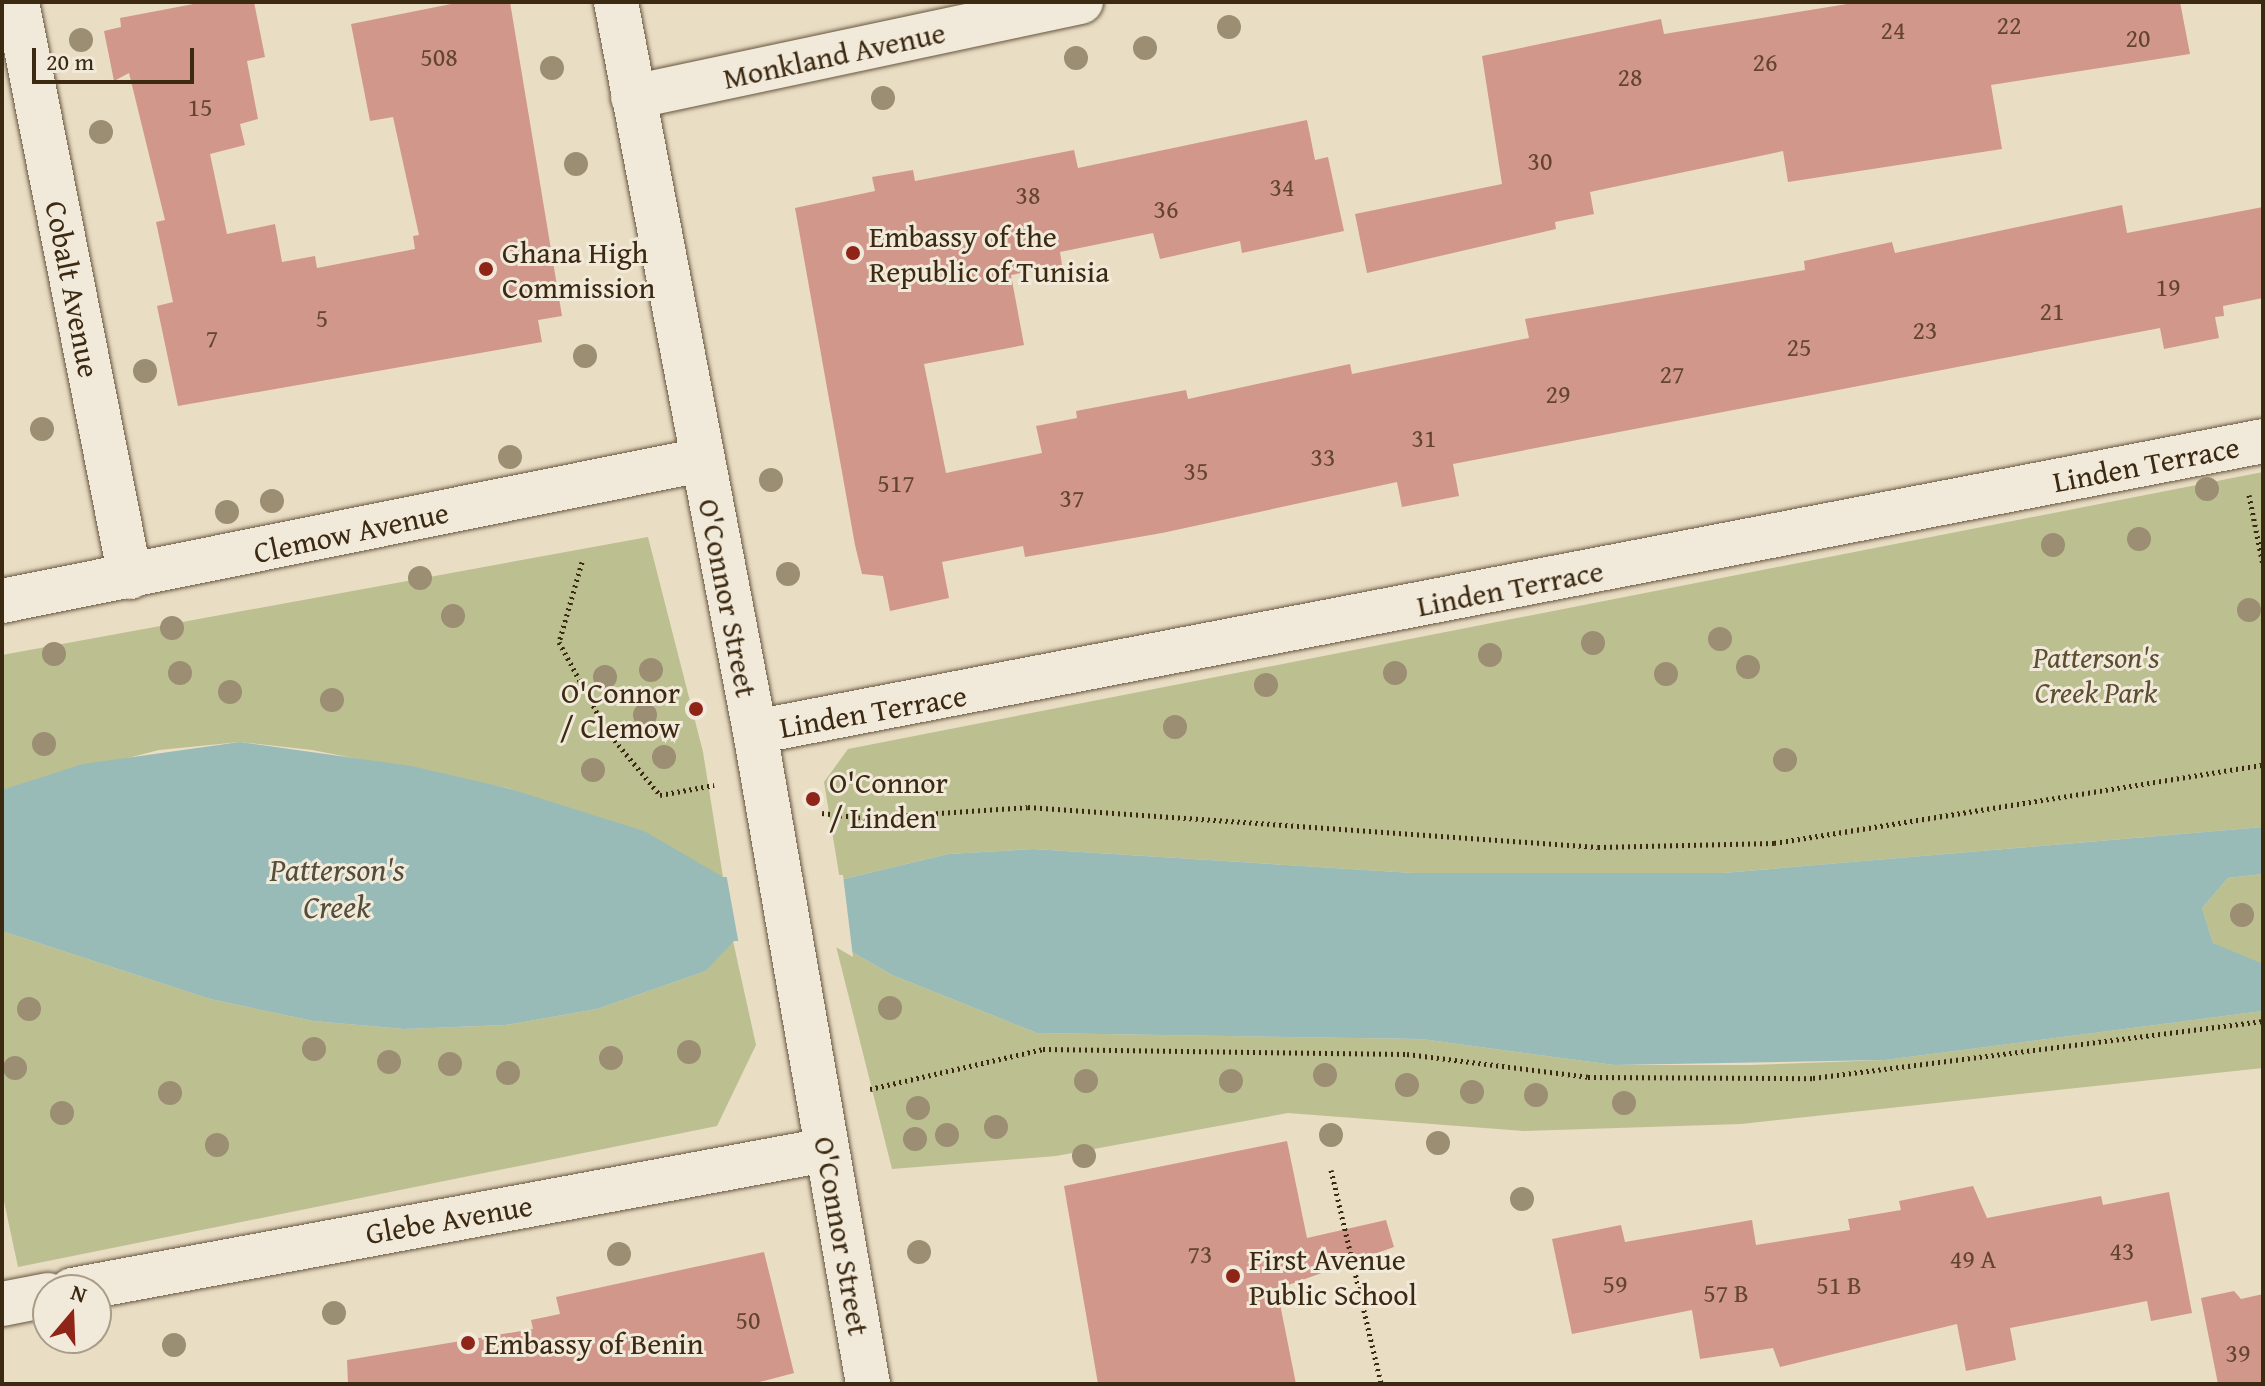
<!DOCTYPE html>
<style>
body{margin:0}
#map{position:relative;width:2265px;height:1386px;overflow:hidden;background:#e9ddc4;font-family:"Gentium Book Plus",serif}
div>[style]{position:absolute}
.green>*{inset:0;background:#bcbf90}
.water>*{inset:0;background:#98bbb8}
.pier>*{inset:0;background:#e9ddc4}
.building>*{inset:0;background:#d2978b}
.path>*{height:5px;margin-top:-2.5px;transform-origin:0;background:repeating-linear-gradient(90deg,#3c2911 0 2px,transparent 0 6px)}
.roads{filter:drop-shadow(0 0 2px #67563e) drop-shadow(0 0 2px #67563e)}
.minor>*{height:44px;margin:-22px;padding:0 22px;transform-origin:22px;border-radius:22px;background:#f1e9d9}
.trees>*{width:24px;height:24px;margin:-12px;border-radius:50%;background:#9b8e73}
.dots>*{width:22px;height:22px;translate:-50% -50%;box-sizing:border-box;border:4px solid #f1e9d9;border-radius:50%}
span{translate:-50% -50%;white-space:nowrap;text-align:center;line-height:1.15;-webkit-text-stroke:6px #f1e9d9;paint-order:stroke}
.number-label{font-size:26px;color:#624430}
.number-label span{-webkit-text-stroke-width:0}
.street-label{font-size:30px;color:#3c2911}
.poi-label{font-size:30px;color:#3c2911}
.left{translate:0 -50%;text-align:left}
.right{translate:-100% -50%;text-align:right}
.park-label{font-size:30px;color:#5c4e31;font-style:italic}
.water-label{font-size:32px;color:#534e3b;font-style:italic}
.frame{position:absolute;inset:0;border:4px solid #3c2911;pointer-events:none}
.north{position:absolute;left:32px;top:1274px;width:80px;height:80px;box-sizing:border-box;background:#f1e9d9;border:2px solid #a99c89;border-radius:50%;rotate:19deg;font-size:22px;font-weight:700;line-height:32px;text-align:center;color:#3c2911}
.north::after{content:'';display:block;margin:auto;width:28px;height:36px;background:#8f2418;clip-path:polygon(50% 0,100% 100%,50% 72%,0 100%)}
.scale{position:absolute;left:32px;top:48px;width:162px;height:36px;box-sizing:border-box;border:4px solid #3c2911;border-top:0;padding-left:10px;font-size:24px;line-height:28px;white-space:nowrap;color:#3c2911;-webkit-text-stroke:6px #f1e9d9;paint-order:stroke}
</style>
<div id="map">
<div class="green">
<i style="clip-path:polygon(2263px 472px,2263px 827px,1723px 873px,1413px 873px,1033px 849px,948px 854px,840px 880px,824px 782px,848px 749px)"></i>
<i style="clip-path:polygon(648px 537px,703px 752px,723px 877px,508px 788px,312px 750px,240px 742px,159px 750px,2px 790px,2px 655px)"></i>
<i style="clip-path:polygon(2263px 874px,2263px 964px,2256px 965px,2213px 943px,2202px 908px,2228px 878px)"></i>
<i style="clip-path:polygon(2px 931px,210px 999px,313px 1021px,404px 1029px,506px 1025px,597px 1009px,706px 971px,733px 941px,756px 1045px,717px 1126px,18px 1267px,2px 1192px)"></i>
<i style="clip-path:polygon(835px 942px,892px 975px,1037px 1033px,1421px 1039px,1614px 1065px,1750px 1065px,1885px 1060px,2263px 1011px,2263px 1068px,1741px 1124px,1524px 1131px,1288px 1113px,1056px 1156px,892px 1169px)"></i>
</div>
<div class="water">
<i style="clip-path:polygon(240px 742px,411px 766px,507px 788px,644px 831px,723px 877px,840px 880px,948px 854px,1033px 849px,1413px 873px,1723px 873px,2263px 827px,2263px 874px,2228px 878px,2202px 908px,2213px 943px,2263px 964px,2263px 1011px,1885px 1060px,1614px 1065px,1421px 1039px,1037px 1033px,892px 975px,835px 942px,734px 941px,706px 971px,597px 1009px,506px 1025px,404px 1029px,313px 1021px,210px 999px,2px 931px,2px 790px,83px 764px)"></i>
</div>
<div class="pier">
<i style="clip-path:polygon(726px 873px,843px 875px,853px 957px,834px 946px,739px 945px)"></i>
</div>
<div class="building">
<i style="clip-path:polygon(204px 2px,254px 2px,265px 57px,247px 61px,258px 119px,240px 124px,245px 145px,210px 154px,227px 234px,275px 224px,282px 262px,315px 256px,317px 268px,415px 249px,413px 236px,419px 235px,393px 117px,370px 121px,351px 24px,461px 2px,510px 2px,562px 316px,538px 320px,542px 342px,178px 406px,157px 306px,173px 302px,156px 222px,165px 220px,129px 73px,114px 81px,104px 31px,121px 27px,120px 18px)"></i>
<i style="clip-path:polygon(1859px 2px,2180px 2px,2190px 54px,1991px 85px,2002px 149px,1788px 182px,1783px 151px,1590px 192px,1594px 214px,1555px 222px,1556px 229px,1367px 273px,1355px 214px,1502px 184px,1482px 56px,1661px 19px,1664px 34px)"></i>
<i style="clip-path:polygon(1307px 120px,1315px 160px,1328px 157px,1344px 231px,1242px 253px,1240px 241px,1160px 259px,1153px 233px,1060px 252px,1062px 265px,1011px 275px,1024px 345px,924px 364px,946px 473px,1042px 453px,1036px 426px,1077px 418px,1076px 411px,1186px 390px,1188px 399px,1350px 364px,1352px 374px,1529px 338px,1525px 319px,1805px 270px,1804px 261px,1892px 242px,1895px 253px,2122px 205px,2127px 233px,2263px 207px,2263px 298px,2223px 306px,2224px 316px,2215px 317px,2219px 338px,2164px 349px,2160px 328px,1453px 464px,1459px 496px,1402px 507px,1397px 482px,1162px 533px,1025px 557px,1023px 546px,942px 562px,949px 598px,890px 611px,883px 576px,862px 574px,855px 545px,795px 208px,875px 191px,872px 177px,913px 170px,915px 181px,1074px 150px,1078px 168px)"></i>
<i style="clip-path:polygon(1287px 1141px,1307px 1238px,1386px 1220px,1394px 1247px,1277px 1289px,1296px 1384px,1098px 1384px,1064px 1186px)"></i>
<i style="clip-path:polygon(1973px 1186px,1987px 1218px,2101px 1196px,2103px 1205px,2169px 1192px,2192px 1313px,2151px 1321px,2147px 1301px,2010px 1328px,2016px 1360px,1966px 1371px,1957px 1324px,1780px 1367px,1773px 1348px,1700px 1359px,1692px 1310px,1572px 1334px,1552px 1239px,1621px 1225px,1625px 1242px,1752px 1220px,1756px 1245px,1850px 1230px,1848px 1219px,1901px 1210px,1899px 1201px)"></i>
<i style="clip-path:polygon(764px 1252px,794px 1373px,752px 1384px,348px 1384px,347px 1360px,533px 1329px,531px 1320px,560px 1314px,556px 1297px)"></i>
<i style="clip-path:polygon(2234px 1291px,2241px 1299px,2263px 1294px,2263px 1384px,2218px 1384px,2201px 1298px)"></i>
</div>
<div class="path">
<i style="left:2249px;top:495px;width:71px;rotate:78.7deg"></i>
<i style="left:582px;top:562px;width:83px;rotate:106deg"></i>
<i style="left:559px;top:642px;width:101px;rotate:61.7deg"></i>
<i style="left:607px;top:731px;width:83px;rotate:50.4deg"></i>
<i style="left:660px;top:795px;width:55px;rotate:-10.5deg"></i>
<i style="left:822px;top:813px;width:42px;rotate:6.8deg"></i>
<i style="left:864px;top:818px;width:164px;rotate:-3.8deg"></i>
<i style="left:1028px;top:807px;width:571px;rotate:4.01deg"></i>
<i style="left:1598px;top:847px;width:176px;rotate:-1.3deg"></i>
<i style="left:1774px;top:843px;width:495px;rotate:-9.1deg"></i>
<i style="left:870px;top:1089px;width:178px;rotate:-13deg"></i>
<i style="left:1043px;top:1049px;width:364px;rotate:0.8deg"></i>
<i style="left:1407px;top:1054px;width:182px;rotate:7.2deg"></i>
<i style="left:1588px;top:1077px;width:225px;rotate:0.3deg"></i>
<i style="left:1813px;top:1078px;width:454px;rotate:-7.2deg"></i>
<i style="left:1331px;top:1170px;width:220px;rotate:76.8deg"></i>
</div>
<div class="roads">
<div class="minor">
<i style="left:17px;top:2px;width:586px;rotate:78.88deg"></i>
<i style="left:616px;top:2px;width:743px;rotate:79.22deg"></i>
<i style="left:755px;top:732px;width:662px;rotate:80.17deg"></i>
<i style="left:633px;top:97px;width:458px;rotate:-12deg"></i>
<i style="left:2px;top:601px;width:713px;rotate:-11.4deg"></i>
<i style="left:755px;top:732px;width:1536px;rotate:-10.92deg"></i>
<i style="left:72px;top:1290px;width:766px;rotate:-10.53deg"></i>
<i style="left:2px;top:1304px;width:47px;rotate:-11.1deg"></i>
</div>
</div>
<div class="trees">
<i style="left:1229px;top:27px"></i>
<i style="left:81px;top:40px"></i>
<i style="left:1145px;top:48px"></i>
<i style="left:1076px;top:58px"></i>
<i style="left:552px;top:68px"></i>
<i style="left:883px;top:98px"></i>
<i style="left:101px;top:132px"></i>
<i style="left:576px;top:164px"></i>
<i style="left:585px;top:356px"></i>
<i style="left:145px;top:371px"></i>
<i style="left:42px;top:429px"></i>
<i style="left:510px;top:457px"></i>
<i style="left:771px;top:480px"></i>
<i style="left:2207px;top:489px"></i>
<i style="left:272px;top:501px"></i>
<i style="left:227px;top:512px"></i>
<i style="left:2139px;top:539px"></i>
<i style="left:2053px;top:545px"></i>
<i style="left:788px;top:574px"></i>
<i style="left:420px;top:578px"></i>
<i style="left:2249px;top:610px"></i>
<i style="left:453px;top:616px"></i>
<i style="left:172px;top:628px"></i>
<i style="left:1720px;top:639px"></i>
<i style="left:1593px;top:643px"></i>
<i style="left:54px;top:654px"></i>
<i style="left:1490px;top:655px"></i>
<i style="left:1748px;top:667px"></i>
<i style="left:651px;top:670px"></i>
<i style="left:180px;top:673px"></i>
<i style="left:1395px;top:673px"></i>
<i style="left:1666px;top:674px"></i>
<i style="left:605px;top:677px"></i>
<i style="left:1266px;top:685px"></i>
<i style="left:230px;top:692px"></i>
<i style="left:332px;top:700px"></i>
<i style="left:645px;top:715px"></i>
<i style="left:1175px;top:727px"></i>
<i style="left:44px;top:744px"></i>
<i style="left:664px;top:757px"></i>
<i style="left:1785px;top:760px"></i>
<i style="left:593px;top:770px"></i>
<i style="left:2242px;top:915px"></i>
<i style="left:890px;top:1008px"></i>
<i style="left:29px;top:1009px"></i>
<i style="left:314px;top:1049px"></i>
<i style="left:689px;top:1052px"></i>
<i style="left:611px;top:1058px"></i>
<i style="left:389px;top:1062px"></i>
<i style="left:450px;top:1064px"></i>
<i style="left:15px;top:1068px"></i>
<i style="left:508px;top:1073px"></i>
<i style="left:1325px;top:1075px"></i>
<i style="left:1086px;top:1081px"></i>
<i style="left:1231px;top:1081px"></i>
<i style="left:1407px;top:1085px"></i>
<i style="left:1472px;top:1092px"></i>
<i style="left:170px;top:1093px"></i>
<i style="left:1536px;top:1095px"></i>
<i style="left:1624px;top:1103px"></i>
<i style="left:918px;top:1108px"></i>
<i style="left:62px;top:1113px"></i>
<i style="left:996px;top:1127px"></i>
<i style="left:947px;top:1135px"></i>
<i style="left:1331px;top:1135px"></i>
<i style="left:915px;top:1139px"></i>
<i style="left:1438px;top:1143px"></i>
<i style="left:217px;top:1145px"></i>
<i style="left:1084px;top:1156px"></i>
<i style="left:1522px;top:1199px"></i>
<i style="left:919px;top:1252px"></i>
<i style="left:619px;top:1254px"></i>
<i style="left:334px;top:1313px"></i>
<i style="left:174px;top:1345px"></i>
</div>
<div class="dots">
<i style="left:853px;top:253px;background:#8f2418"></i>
<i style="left:486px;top:269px;background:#8f2418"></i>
<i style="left:696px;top:709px;background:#8f2418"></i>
<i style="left:813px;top:799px;background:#8f2418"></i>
<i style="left:1233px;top:1276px;background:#8f2418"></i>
<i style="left:468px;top:1343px;background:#8f2418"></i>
</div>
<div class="number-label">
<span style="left:2009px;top:25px">22</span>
<span style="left:1893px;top:30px">24</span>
<span style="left:2138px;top:38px">20</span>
<span style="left:439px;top:57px">508</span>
<span style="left:1765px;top:62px">26</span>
<span style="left:1630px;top:77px">28</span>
<span style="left:200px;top:107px">15</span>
<span style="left:1540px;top:161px">30</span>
<span style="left:1282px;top:187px">34</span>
<span style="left:1028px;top:195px">38</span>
<span style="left:1166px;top:209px">36</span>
<span style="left:2168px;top:287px">19</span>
<span style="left:2052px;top:311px">21</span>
<span style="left:322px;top:318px">5</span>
<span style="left:1925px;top:330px">23</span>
<span style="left:212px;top:338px">7</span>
<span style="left:1799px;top:347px">25</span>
<span style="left:1672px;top:374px">27</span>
<span style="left:1558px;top:394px">29</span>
<span style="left:1424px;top:438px">31</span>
<span style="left:1323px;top:457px">33</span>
<span style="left:1196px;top:471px">35</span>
<span style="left:896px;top:483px">517</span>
<span style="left:1072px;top:498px">37</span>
<span style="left:2122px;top:1251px">43</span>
<span style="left:1200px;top:1254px">73</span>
<span style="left:1973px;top:1259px">49 A</span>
<span style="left:1615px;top:1284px">59</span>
<span style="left:1839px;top:1285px">51 B</span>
<span style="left:1726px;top:1293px">57 B</span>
<span style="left:748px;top:1320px">50</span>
<span style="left:2238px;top:1353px">39</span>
</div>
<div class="street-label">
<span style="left:834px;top:55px;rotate:-12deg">Monkland Avenue</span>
<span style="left:73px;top:289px;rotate:79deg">Cobalt Avenue</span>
<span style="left:2146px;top:464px;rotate:-11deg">Linden Terrace</span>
<span style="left:351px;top:532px;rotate:-12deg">Clemow Avenue</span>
<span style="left:1510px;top:588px;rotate:-11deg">Linden Terrace</span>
<span style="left:728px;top:598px;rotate:79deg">O'Connor Street</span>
<span style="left:873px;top:711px;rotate:-10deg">Linden Terrace</span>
<span style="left:449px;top:1219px;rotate:-10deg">Glebe Avenue</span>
<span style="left:842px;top:1236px;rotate:80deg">O'Connor Street</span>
</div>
<div class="poi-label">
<span class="left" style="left:869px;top:253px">Embassy of the<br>Republic of Tunisia</span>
<span class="left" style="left:502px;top:269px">Ghana High<br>Commission</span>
<span class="right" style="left:680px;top:709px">O'Connor<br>/ Clemow</span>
<span class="left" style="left:829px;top:799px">O'Connor<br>/ Linden</span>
<span class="left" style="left:1249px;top:1276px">First Avenue<br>Public School</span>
<span class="left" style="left:484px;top:1343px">Embassy of Benin</span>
</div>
<div class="park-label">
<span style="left:2096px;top:674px">Patterson's<br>Creek Park</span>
</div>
<div class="water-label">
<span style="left:337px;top:889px">Patterson's<br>Creek</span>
</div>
<div class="frame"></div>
<div class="north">N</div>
<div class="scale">20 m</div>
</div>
